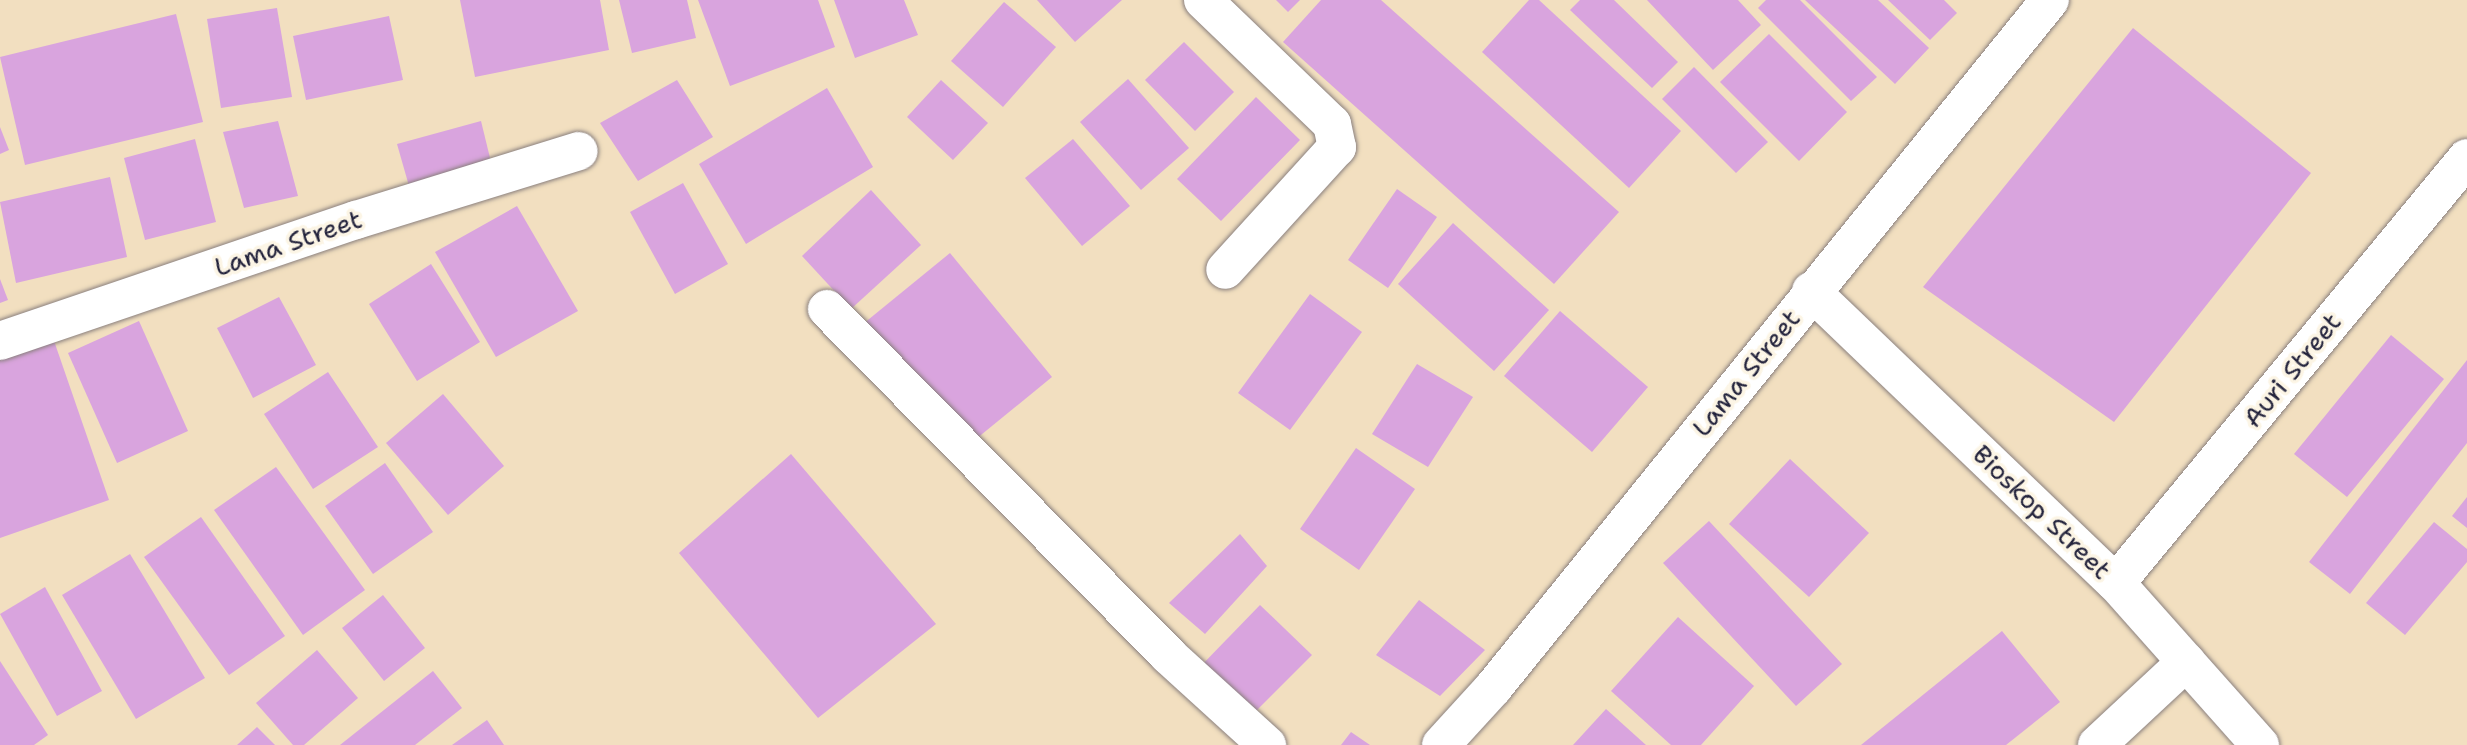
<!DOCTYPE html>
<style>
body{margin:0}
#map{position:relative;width:2467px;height:745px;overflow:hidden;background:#f2dfc0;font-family:"Shantell Sans",sans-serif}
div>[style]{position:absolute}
.building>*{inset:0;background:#d9a4de}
.roads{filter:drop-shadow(0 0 2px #8a807e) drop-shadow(0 0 2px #8a807e)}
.minor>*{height:38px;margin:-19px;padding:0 19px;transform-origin:19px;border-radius:19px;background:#fff}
span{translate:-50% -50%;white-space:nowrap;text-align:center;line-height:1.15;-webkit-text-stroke:7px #fcf5e5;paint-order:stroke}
.street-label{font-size:26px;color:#22223b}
</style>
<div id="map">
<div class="building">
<i style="clip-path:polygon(460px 0,600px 0,609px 50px,475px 77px)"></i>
<i style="clip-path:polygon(619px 0,687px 0,696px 38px,632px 53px)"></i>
<i style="clip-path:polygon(698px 0,818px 0,835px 47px,730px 86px)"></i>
<i style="clip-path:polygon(834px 0,904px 0,918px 35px,855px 58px)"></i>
<i style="clip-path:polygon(1037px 0,1122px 0,1075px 42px)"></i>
<i style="clip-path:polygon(1276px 0,1300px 0,1288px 12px)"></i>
<i style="clip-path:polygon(1321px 0,1381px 0,1619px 212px,1554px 284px,1283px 42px)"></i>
<i style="clip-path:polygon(1529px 0,1539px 0,1681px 131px,1629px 188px,1482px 52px)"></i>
<i style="clip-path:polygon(1580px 0,1614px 0,1678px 62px,1652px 88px,1570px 10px)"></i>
<i style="clip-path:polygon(1647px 0,1738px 0,1761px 25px,1713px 70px)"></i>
<i style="clip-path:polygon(1766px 0,1800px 0,1877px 77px,1851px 101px,1758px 8px)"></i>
<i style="clip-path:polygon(1805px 0,1878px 0,1929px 48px,1895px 84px)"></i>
<i style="clip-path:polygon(1888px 0,1944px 0,1957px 13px,1930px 40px)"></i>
<i style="clip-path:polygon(1004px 2px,1056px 47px,1003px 107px,951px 61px)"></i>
<i style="clip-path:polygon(277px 8px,292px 97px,221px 108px,207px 19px)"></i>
<i style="clip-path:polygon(176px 14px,203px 122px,25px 165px,0 57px)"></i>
<i style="clip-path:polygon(389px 16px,403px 80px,306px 100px,293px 36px)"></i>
<i style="clip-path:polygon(2133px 28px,2311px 173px,2114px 422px,1923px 287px)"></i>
<i style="clip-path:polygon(1769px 34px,1847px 112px,1799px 161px,1720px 82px)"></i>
<i style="clip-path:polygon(1184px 42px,1234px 92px,1195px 131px,1145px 80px)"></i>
<i style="clip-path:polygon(1694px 67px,1768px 142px,1736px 173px,1662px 99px)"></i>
<i style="clip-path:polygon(1128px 79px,1189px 148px,1141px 190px,1080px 122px)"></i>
<i style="clip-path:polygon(677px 80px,713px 137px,638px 181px,600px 123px)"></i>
<i style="clip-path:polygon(941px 80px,988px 123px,953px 160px,907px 117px)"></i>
<i style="clip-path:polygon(827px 88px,873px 167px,746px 244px,699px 164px)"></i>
<i style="clip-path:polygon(1256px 97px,1300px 140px,1221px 221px,1177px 179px)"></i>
<i style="clip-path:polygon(278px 121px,298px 196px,244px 208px,223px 132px)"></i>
<i style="clip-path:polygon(481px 121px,491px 162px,409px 186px,397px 144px)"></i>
<i style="clip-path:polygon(0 127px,9px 150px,0 154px)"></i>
<i style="clip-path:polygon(195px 139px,216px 222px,145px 240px,124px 158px)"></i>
<i style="clip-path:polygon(1073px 139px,1130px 206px,1082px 246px,1025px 178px)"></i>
<i style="clip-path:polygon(110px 177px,127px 257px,16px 283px,0 202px)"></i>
<i style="clip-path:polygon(683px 183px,728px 264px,675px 294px,630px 212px)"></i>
<i style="clip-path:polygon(1397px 189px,1437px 217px,1388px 288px,1348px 260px)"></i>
<i style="clip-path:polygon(871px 190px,921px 245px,851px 309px,802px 256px)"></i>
<i style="clip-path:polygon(517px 206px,578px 311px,496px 357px,435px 252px)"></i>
<i style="clip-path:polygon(1453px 223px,1549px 310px,1494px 371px,1398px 284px)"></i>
<i style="clip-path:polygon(950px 253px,1052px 377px,965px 448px,863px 324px)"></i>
<i style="clip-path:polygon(431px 264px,480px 342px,417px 381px,369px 304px)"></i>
<i style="clip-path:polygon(0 279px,8px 300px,0 303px)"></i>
<i style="clip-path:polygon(1310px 294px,1362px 332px,1290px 430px,1238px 393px)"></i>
<i style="clip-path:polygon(279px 297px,316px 365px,253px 398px,217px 328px)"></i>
<i style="clip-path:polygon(1560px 311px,1648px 387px,1592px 452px,1504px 376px)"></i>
<i style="clip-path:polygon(139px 321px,188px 431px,117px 463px,68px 353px)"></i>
<i style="clip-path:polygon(52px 335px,109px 500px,0 538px,0 354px)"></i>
<i style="clip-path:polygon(2391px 335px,2444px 379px,2347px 497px,2294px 454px)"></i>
<i style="clip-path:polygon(2467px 360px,2467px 443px,2350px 594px,2309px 562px)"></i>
<i style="clip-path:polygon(1417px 364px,1473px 397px,1428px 467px,1372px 434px)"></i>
<i style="clip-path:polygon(328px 372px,378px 447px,313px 489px,264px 414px)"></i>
<i style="clip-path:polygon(443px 394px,504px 466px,448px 515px,386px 443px)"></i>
<i style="clip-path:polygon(1356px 448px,1415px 489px,1359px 570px,1300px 529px)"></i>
<i style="clip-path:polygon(791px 454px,936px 624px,818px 718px,679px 553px)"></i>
<i style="clip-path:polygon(1790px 459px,1869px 533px,1809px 597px,1729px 524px)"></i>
<i style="clip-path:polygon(385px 463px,433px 532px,373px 574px,325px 506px)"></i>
<i style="clip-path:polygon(276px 467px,365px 590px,303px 635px,214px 510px)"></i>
<i style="clip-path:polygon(2467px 497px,2467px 528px,2452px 516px)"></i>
<i style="clip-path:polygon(201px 517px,285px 636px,229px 675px,144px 557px)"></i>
<i style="clip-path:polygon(1709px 521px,1842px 664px,1796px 706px,1663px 563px)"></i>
<i style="clip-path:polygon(2434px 522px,2467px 549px,2467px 562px,2405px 635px,2366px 603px)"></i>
<i style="clip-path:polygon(1240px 534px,1267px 566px,1205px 634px,1169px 603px)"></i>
<i style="clip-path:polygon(130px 554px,205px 678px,136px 719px,62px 595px)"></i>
<i style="clip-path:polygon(45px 587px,102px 691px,57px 716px,0 614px)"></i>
<i style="clip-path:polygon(383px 595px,425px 648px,384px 681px,342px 628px)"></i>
<i style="clip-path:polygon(1419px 600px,1485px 650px,1440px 696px,1376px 655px)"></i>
<i style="clip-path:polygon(1260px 605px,1312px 655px,1247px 720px,1196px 671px)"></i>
<i style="clip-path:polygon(1678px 617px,1754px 686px,1701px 745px,1671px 745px,1611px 691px)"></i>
<i style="clip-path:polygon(2002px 631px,2060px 702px,2006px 745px,1861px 745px)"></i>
<i style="clip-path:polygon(317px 650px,358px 698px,304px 745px,293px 745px,256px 703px)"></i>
<i style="clip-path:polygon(0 661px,48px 735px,34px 745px,0 745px)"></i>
<i style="clip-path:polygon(433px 671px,462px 708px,415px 745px,340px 745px)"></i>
<i style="clip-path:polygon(1606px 709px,1646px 745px,1573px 745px)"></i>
<i style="clip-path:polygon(487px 720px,504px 745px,452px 745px)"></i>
<i style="clip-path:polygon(257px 727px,275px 745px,237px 745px)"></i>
<i style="clip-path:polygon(1351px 732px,1370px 745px,1341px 745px)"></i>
</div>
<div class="roads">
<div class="minor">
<i style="left:1203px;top:0;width:179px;rotate:43.9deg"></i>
<i style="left:1332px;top:124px;width:24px;rotate:78deg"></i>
<i style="left:1337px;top:147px;width:166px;rotate:132.3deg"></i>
<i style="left:1811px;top:291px;width:422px;rotate:43.8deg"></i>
<i style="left:2116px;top:583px;width:217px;rotate:48.4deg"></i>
<i style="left:827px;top:309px;width:486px;rotate:45.4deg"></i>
<i style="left:1168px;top:655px;width:134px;rotate:42.3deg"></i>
<i style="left:0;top:341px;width:376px;rotate:-18.8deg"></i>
<i style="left:356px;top:220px;width:233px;rotate:-17.2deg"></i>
<i style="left:2116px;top:583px;width:551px;rotate:-50.45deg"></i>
<i style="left:1441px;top:745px;width:77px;rotate:-47.6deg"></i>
<i style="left:1493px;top:688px;width:885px;rotate:-51.01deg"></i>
<i style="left:2097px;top:745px;width:122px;rotate:-43deg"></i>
</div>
</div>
<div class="street-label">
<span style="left:288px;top:243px;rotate:-19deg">Lama Street</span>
<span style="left:2292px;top:370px;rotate:-51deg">Auri Street</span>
<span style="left:1746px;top:373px;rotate:-51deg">Lama Street</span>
<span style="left:2042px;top:512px;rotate:44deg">Bioskop Street</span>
</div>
</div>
